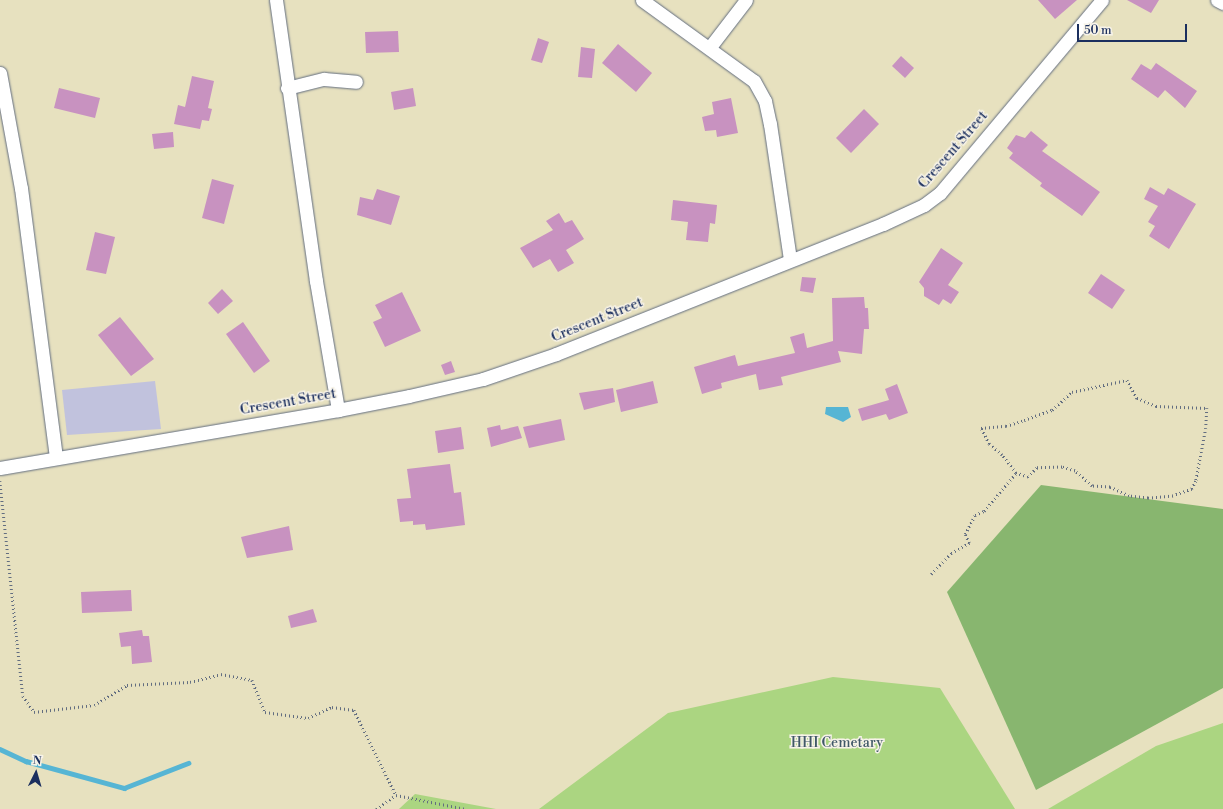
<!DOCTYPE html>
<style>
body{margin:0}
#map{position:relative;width:1223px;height:809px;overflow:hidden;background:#e7e1bf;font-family:"Libre Bodoni",serif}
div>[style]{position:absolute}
.industrial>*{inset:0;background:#c1c2dd}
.green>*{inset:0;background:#abd581}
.forest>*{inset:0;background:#88b66f}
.water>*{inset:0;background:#56b5d4}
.stream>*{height:4.5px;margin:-2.25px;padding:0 2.25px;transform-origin:2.25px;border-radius:2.25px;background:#56b5d4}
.building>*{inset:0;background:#c892c0}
.path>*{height:2.5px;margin-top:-1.25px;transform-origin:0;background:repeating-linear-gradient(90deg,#626d80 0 1px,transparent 0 4px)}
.roads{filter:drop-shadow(0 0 1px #626d80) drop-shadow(0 0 1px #626d80)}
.street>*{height:13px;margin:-6.5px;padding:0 6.5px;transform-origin:6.5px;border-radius:6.5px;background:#fff}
span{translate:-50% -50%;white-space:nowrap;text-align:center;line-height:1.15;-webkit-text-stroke:3px #f7f3e8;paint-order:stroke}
.street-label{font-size:14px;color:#1b2f5e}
.park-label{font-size:14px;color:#3f5867}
.north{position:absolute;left:16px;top:753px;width:40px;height:40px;-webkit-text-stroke:3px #f7f3e8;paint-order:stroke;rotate:5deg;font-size:11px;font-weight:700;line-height:16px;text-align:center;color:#1b2f5e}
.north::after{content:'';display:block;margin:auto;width:14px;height:18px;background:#1b2f5e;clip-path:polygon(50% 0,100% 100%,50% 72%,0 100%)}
.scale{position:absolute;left:1077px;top:24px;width:110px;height:18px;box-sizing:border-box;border:2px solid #1b2f5e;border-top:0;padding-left:5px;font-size:12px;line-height:14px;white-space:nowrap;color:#1b2f5e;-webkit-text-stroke:3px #f7f3e8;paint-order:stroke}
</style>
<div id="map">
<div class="industrial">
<i style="clip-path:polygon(155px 381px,161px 429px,67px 435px,62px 390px)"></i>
</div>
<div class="green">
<i style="clip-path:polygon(833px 677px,940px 688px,1015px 809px,539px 809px,668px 713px)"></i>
<i style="clip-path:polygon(1223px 723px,1223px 809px,1048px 809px,1156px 746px)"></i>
<i style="clip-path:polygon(415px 794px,496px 809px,399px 809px)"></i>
</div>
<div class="forest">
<i style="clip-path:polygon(1041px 485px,1223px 509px,1223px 688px,1036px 790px,947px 592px)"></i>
</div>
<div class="water">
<i style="clip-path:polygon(826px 407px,848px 407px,851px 417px,843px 422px,825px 414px)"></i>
</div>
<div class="stream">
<i style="left:0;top:749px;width:29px;rotate:25deg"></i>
<i style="left:26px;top:761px;width:102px;rotate:15.4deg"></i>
<i style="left:124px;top:788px;width:69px;rotate:-21.3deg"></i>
</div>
<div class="building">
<i style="clip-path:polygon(1038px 0,1077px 0,1055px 19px)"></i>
<i style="clip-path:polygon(1127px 0,1159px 0,1151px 13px)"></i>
<i style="clip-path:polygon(398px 31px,399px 52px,366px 53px,365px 32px)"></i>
<i style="clip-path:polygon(538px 38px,549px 42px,542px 63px,531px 60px)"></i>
<i style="clip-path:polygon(618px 44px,652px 73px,636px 92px,602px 63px)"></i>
<i style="clip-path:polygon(581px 47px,595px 49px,592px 78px,578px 77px)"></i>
<i style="clip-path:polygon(901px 56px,914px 68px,905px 78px,892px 66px)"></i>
<i style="clip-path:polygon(1156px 63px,1197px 91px,1185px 108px,1165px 90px,1158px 98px,1131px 79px,1141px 64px,1151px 70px)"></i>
<i style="clip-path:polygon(192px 76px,214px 81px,208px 108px,212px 109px,209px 121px,202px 120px,200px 129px,174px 124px,178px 105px,185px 107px)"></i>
<i style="clip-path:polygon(59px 88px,100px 98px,95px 118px,54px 108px)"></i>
<i style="clip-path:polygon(413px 88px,416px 106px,394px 110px,391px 92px)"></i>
<i style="clip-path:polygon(731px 98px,738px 133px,717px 137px,716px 130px,705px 131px,702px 117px,714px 114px,712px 102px)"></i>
<i style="clip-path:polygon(864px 109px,879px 124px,851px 153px,836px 138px)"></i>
<i style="clip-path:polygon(1031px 131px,1048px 145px,1042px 151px,1100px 192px,1082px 216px,1040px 186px,1042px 183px,1009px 158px,1013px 153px,1007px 148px,1016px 135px,1025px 138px)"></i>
<i style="clip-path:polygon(173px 132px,174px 147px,154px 149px,152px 134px)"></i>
<i style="clip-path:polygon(212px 179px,234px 185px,224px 224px,202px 218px)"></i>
<i style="clip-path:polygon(1150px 187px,1164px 195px,1168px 188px,1196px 204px,1169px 249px,1149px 236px,1155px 226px,1148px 222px,1158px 206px,1144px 199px)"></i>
<i style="clip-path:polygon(377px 189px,400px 196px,391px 225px,357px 215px,360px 197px,373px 200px)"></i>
<i style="clip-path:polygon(673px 200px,717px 205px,715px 224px,710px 223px,708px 242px,686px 240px,688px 222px,671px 220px)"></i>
<i style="clip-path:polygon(559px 213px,565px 223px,572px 220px,584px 239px,566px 250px,574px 263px,558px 272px,550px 259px,533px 268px,520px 248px,553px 230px,546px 221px)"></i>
<i style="clip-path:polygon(95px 232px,115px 237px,106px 274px,86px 270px)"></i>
<i style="clip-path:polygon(941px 248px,963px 263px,948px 285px,959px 292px,951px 304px,943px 299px,939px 305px,924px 296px,924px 288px,919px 282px)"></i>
<i style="clip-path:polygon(1101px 274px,1125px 290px,1112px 309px,1088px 293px)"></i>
<i style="clip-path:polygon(802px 277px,816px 278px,813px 293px,800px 291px)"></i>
<i style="clip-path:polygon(222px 289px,233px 301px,218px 314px,208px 303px)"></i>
<i style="clip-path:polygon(402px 292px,421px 331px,385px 347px,373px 322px,382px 318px,375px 305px)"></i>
<i style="clip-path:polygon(864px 297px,865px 308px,868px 308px,869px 329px,864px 329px,862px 354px,838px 351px,841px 362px,781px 377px,783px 385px,759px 390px,756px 374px,721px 383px,722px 388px,702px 394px,694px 367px,735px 355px,738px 366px,795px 353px,790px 337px,804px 333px,807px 348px,833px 341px,832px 298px)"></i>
<i style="clip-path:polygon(120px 317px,154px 359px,131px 376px,98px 335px)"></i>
<i style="clip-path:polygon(243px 322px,270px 361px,254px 373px,226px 334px)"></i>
<i style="clip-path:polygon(451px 361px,455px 372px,445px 375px,441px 365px)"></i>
<i style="clip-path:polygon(653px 381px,658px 403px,621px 412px,616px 390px)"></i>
<i style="clip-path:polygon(897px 384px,908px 413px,889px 420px,886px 414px,862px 421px,858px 409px,889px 400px,885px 389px)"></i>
<i style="clip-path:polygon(613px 388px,615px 402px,584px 410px,579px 393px)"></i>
<i style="clip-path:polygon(561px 419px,565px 440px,529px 448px,523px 427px)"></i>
<i style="clip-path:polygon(500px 425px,501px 430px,518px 426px,522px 438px,491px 447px,487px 428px)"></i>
<i style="clip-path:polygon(461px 427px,464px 449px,438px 453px,435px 431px)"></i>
<i style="clip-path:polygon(450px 464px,454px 493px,461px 492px,465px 525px,426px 530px,425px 524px,413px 525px,413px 521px,400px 522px,397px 499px,411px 498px,407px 469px)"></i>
<i style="clip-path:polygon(289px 526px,293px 550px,247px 558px,241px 537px)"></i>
<i style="clip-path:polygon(131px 590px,132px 611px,82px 613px,81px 592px)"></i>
<i style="clip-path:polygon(313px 609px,317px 622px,291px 628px,288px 616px)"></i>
<i style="clip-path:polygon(142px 630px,143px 636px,149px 636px,152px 662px,132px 664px,131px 646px,121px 647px,119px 633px)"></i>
</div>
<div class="path">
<i style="left:1127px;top:380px;width:21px;rotate:61deg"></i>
<i style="left:1137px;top:398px;width:21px;rotate:23deg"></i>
<i style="left:1156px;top:406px;width:51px;rotate:2.2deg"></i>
<i style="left:1207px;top:408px;width:20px;rotate:93deg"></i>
<i style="left:1206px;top:428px;width:54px;rotate:100.7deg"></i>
<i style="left:1196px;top:481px;width:9px;rotate:117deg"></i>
<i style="left:1192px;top:489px;width:20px;rotate:160deg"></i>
<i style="left:1173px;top:496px;width:25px;rotate:175deg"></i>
<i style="left:1148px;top:498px;width:19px;rotate:-174deg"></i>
<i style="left:1129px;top:496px;width:21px;rotate:-155deg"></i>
<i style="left:1110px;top:487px;width:18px;rotate:-177deg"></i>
<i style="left:1092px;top:486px;width:23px;rotate:-139deg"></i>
<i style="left:1075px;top:471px;width:14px;rotate:-163deg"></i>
<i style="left:1062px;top:467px;width:25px;rotate:178deg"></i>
<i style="left:1037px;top:468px;width:13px;rotate:135deg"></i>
<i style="left:1028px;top:477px;width:13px;rotate:-162deg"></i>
<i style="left:1016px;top:473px;width:23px;rotate:-128deg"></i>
<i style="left:1002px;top:455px;width:17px;rotate:-140deg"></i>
<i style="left:989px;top:444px;width:18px;rotate:-117deg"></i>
<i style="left:981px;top:428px;width:25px;rotate:-5deg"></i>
<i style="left:1006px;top:426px;width:19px;rotate:-18deg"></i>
<i style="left:1024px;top:420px;width:30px;rotate:-20deg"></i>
<i style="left:1052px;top:410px;width:27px;rotate:-42deg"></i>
<i style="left:1072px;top:392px;width:56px;rotate:-12.3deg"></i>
<i style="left:0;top:481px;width:216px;rotate:83.9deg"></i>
<i style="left:23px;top:696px;width:19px;rotate:55deg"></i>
<i style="left:34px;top:712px;width:60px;rotate:-6.7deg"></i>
<i style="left:94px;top:705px;width:39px;rotate:-31deg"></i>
<i style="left:127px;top:685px;width:63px;rotate:-2.7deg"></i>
<i style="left:190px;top:682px;width:32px;rotate:-14deg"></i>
<i style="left:221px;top:674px;width:32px;rotate:11deg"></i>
<i style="left:252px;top:680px;width:35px;rotate:68deg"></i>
<i style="left:265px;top:712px;width:43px;rotate:7.9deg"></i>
<i style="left:308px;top:718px;width:26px;rotate:-25deg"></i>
<i style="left:332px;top:707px;width:22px;rotate:8deg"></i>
<i style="left:354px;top:710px;width:95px;rotate:63.7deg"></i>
<i style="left:931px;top:574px;width:29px;rotate:-46deg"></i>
<i style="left:951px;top:553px;width:21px;rotate:-29deg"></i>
<i style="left:969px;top:543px;width:10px;rotate:-114deg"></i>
<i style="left:965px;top:534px;width:21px;rotate:-62deg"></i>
<i style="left:975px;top:515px;width:10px;rotate:-24deg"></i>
<i style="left:984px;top:511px;width:50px;rotate:-49.9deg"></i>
<i style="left:376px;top:809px;width:24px;rotate:-35deg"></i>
<i style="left:396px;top:795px;width:71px;rotate:11.3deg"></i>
</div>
<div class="roads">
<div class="street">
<i style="left:276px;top:0;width:284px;rotate:81.9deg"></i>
<i style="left:316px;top:281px;width:131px;rotate:80.3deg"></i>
<i style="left:642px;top:0;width:138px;rotate:35.9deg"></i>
<i style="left:754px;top:81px;width:23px;rotate:61deg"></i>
<i style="left:765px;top:101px;width:24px;rotate:78deg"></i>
<i style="left:770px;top:124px;width:136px;rotate:81.6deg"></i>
<i style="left:1217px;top:0;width:7px;rotate:27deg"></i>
<i style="left:710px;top:47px;width:59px;rotate:-52.5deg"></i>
<i style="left:0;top:73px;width:117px;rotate:79.7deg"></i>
<i style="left:21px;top:188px;width:272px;rotate:82.6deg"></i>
<i style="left:287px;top:88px;width:38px;rotate:-14deg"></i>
<i style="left:324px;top:79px;width:32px;rotate:5deg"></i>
<i style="left:0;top:468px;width:343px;rotate:-9.7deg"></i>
<i style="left:338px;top:410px;width:72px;rotate:-11.2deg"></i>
<i style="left:409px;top:396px;width:76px;rotate:-12.9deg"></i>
<i style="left:483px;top:379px;width:77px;rotate:-18.9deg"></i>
<i style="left:556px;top:354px;width:352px;rotate:-21.7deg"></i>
<i style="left:883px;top:224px;width:45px;rotate:-24.9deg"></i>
<i style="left:924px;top:205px;width:20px;rotate:-37deg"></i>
<i style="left:940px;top:193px;width:252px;rotate:-50deg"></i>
</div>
</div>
<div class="street-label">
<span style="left:953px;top:150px;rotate:-49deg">Crescent Street</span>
<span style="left:597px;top:320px;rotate:-22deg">Crescent Street</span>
<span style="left:288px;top:402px;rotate:-10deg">Crescent Street</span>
</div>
<div class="park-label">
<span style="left:837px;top:743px">HHI Cemetary</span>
</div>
<div class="north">N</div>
<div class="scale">50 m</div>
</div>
